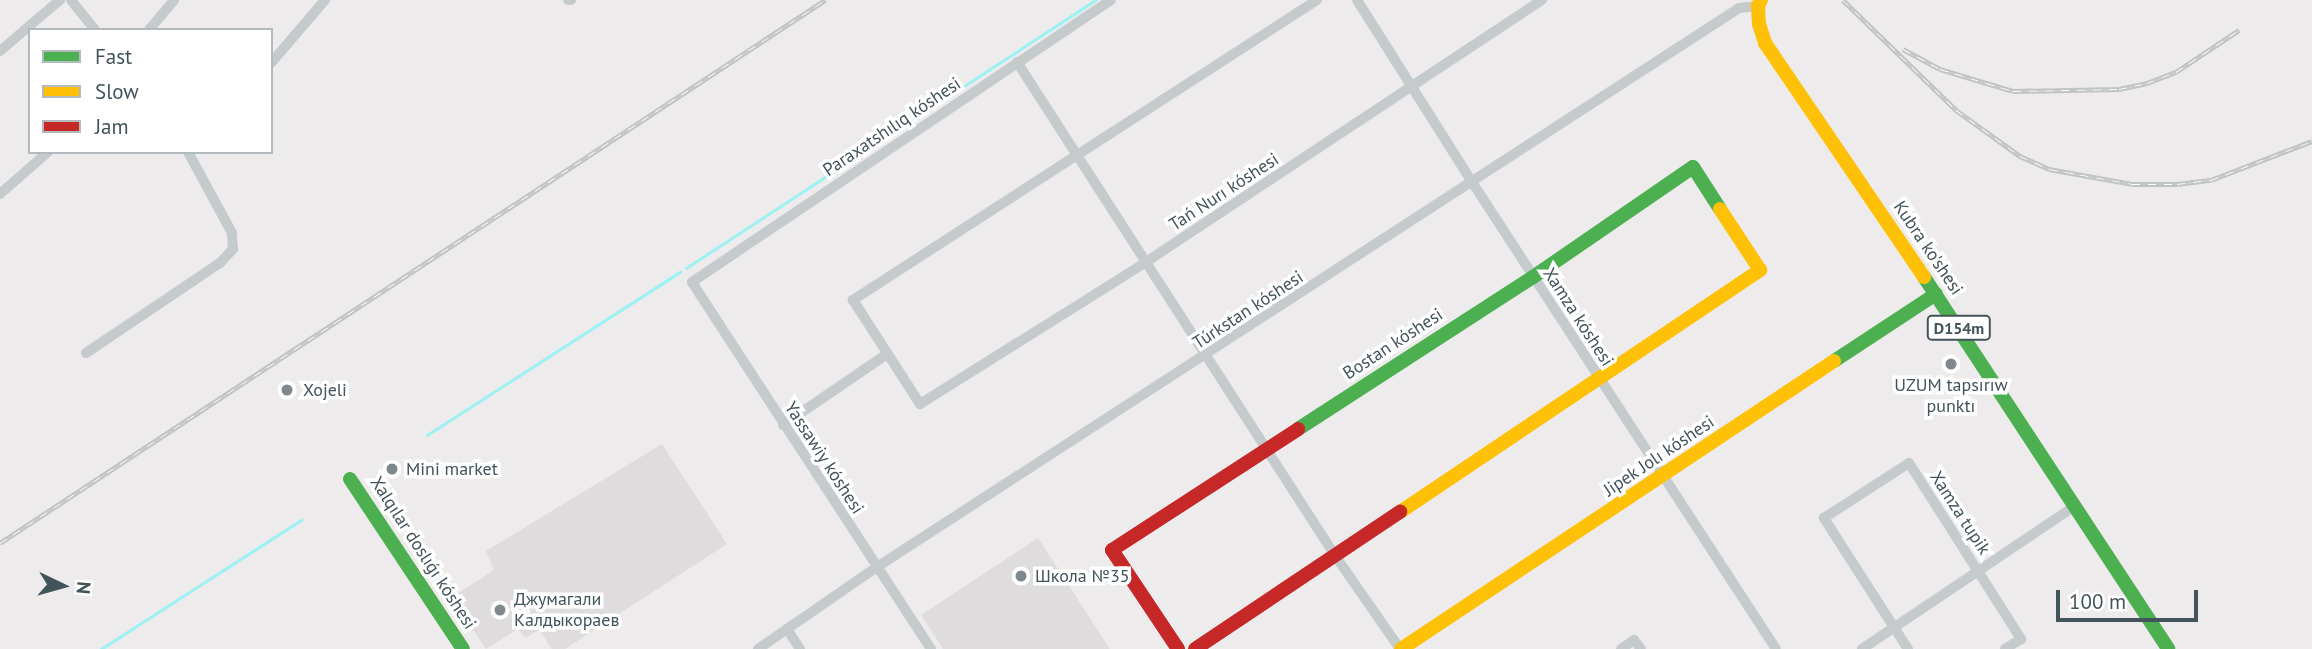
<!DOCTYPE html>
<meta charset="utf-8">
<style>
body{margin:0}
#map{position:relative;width:2312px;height:649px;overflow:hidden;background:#edebec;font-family:"PT Sans",sans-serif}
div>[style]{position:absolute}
.education>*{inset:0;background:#dfdcde}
.stream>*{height:2.5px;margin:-1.25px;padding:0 1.25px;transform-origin:1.25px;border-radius:1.25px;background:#9cf1f3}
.street>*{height:10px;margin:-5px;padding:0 5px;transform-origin:5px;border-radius:5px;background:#c5cacc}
.fast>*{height:14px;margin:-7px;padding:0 7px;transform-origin:7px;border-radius:7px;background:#4caf50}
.slow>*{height:14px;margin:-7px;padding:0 7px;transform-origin:7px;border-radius:7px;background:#ffc107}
.jam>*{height:14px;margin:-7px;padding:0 7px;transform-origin:7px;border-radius:7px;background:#c62828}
.rail>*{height:5px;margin-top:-2.5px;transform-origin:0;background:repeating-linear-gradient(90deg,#fff 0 8px,#c1c4c5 0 16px);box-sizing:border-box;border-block:2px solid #c1c4c5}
.dots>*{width:19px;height:19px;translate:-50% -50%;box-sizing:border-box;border:4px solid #fff;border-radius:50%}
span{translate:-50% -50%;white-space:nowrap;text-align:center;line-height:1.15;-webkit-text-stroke:7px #fff;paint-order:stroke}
.shield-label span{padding:2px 5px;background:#fff;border:2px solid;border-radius:5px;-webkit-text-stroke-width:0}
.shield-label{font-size:16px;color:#42535a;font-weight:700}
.street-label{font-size:18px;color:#42535a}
.poi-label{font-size:18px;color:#42535a}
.left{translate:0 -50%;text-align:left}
.legend{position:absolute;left:28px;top:28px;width:245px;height:126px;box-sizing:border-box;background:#fff;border:2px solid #b3babd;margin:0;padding:9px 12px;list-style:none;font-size:21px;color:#42535a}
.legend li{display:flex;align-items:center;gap:14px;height:35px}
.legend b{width:35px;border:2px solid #b3babd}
.north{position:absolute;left:28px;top:551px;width:70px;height:70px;-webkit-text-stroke:5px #fff;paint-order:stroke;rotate:95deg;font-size:19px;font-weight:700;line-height:28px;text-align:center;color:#42535a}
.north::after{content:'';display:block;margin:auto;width:24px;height:32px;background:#42535a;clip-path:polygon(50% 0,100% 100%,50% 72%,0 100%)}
.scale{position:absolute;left:2056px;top:590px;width:142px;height:32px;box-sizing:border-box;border:4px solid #42535a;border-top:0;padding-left:9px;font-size:21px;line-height:24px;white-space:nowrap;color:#42535a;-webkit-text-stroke:5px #fff;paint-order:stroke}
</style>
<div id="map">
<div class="education">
<i style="clip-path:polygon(662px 444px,727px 544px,565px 649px,552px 649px,539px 630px,525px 638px,518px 629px,486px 649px,451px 598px,494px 570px,486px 551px)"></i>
<i style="clip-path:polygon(1038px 538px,1110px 649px,943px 649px,921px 615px)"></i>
</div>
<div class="stream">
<i style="left:686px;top:268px;width:489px;rotate:-33.2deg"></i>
<i style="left:427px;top:435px;width:301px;rotate:-32.8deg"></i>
<i style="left:101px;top:649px;width:238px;rotate:-32.8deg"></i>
</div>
<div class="street">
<i style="left:71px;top:0;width:38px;rotate:51deg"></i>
<i style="left:568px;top:0;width:3px"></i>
<i style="left:1317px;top:0;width:553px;rotate:147.12deg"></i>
<i style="left:853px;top:300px;width:124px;rotate:57.2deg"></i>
<i style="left:920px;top:404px;width:267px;rotate:-32.1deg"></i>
<i style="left:1146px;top:262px;width:475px;rotate:-33.5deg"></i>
<i style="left:1357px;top:0;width:215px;rotate:57.7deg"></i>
<i style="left:1472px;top:182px;width:557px;rotate:56.94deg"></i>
<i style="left:149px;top:30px;width:39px;rotate:-50deg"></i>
<i style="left:0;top:51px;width:79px;rotate:-40.4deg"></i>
<i style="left:1017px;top:62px;width:585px;rotate:57.21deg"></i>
<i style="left:1334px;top:554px;width:116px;rotate:55.2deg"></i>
<i style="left:271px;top:63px;width:83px;rotate:-49.4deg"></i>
<i style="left:0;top:194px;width:64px;rotate:-41.2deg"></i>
<i style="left:86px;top:353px;width:161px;rotate:-33.9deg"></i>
<i style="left:220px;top:263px;width:19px;rotate:-47deg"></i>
<i style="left:233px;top:249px;width:16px;rotate:-94deg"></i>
<i style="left:232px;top:233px;width:92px;rotate:-118.5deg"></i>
<i style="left:783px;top:425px;width:126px;rotate:-34.3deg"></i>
<i style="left:787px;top:629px;width:24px;rotate:57deg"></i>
<i style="left:758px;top:649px;width:145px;rotate:-34.6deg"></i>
<i style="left:877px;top:567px;width:1027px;rotate:-32.96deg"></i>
<i style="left:1739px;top:8px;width:19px;rotate:-6deg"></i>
<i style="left:931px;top:649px;width:438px;rotate:-123.1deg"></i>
<i style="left:692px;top:282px;width:505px;rotate:-33.94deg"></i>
<i style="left:1621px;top:649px;width:16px;rotate:-35deg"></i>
<i style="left:1634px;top:640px;width:11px;rotate:52deg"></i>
<i style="left:1862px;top:649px;width:254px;rotate:-33.9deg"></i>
<i style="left:1908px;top:649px;width:156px;rotate:-122.7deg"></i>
<i style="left:1824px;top:518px;width:101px;rotate:-32.9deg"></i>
<i style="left:1909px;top:463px;width:209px;rotate:57.5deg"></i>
<i style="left:2021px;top:639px;width:19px;rotate:148deg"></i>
</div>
<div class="fast">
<i style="left:1924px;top:277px;width:445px;rotate:56.7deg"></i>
<i style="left:1834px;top:361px;width:122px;rotate:-33.3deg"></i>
<i style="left:1298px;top:429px;width:280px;rotate:-32.9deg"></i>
<i style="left:1533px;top:277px;width:194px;rotate:-34.5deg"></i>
<i style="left:1693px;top:167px;width:50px;rotate:57.3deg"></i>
<i style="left:350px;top:479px;width:204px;rotate:56.4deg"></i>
</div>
<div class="slow">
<i style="left:1761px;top:0;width:7px;rotate:117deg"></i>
<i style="left:1758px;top:6px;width:18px;rotate:87deg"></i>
<i style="left:1759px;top:24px;width:20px;rotate:72deg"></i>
<i style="left:1765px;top:43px;width:283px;rotate:55.8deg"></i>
<i style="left:1400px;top:512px;width:434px;rotate:-33.9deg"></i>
<i style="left:1760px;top:270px;width:73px;rotate:-123.3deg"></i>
<i style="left:1401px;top:649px;width:520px;rotate:-33.63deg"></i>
</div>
<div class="jam">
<i style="left:1178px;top:649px;width:119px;rotate:-123.7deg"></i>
<i style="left:1112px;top:550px;width:222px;rotate:-33deg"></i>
<i style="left:1195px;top:649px;width:247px;rotate:-33.8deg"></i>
</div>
<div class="rail">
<i style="left:1843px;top:0;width:158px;rotate:44.2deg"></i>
<i style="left:1956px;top:110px;width:79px;rotate:35.7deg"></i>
<i style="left:2020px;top:156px;width:32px;rotate:24deg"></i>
<i style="left:2049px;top:169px;width:84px;rotate:10.2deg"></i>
<i style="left:2132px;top:184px;width:45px"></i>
<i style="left:2177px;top:184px;width:34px;rotate:-7deg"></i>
<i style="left:2211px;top:180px;width:108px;rotate:-21.1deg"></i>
<i style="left:1903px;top:49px;width:42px;rotate:28.4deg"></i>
<i style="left:1940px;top:69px;width:76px;rotate:16.8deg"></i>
<i style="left:2013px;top:91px;width:106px;rotate:-1.1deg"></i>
<i style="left:2119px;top:89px;width:29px;rotate:-12deg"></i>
<i style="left:2147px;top:83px;width:31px;rotate:-21deg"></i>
<i style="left:2176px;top:72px;width:76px;rotate:-33.7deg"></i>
<i style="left:0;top:543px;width:988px;rotate:-33.35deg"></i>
</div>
<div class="dots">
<i style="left:1951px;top:364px;background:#7e888d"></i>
<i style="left:287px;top:390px;background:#7e888d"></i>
<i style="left:392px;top:469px;background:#7e888d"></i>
<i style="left:1021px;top:576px;background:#7e888d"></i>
<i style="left:500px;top:610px;background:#7e888d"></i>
</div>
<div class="shield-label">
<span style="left:1959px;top:328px">D154m</span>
</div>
<div class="street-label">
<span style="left:892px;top:127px;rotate:-34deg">Paraxatshılıq kóshesi</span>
<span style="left:1224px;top:192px;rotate:-33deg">Tań Nurı kóshesi</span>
<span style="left:1928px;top:248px;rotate:56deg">Kubra ko'shesi</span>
<span style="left:1248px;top:310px;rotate:-33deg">Túrkstan kóshesi</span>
<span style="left:1578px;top:317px;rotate:57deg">Xamza kóshesi</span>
<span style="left:1393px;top:344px;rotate:-33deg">Bostan kóshesi</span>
<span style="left:1659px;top:456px;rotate:-34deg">Jipek Jolı kóshesi</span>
<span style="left:824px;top:458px;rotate:57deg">Yassawiy kóshesi</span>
<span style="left:1960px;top:513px;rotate:57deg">Xamza tupik</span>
<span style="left:423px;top:553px;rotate:57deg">Xalqılar doslıǵı kóshesi</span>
</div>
<div class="poi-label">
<span style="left:1951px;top:396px">UZUM tapsırıw<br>punktı</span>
<span class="left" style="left:303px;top:390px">Xojeli</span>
<span class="left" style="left:406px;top:469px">Mini market</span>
<span class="left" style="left:1035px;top:576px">Школа №35</span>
<span class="left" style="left:514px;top:610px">Джумагали<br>Калдыкораев</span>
</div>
<ul class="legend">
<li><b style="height:9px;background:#4caf50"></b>Fast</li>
<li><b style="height:9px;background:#ffc107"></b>Slow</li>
<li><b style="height:9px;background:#c62828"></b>Jam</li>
</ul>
<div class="north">N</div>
<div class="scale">100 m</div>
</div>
